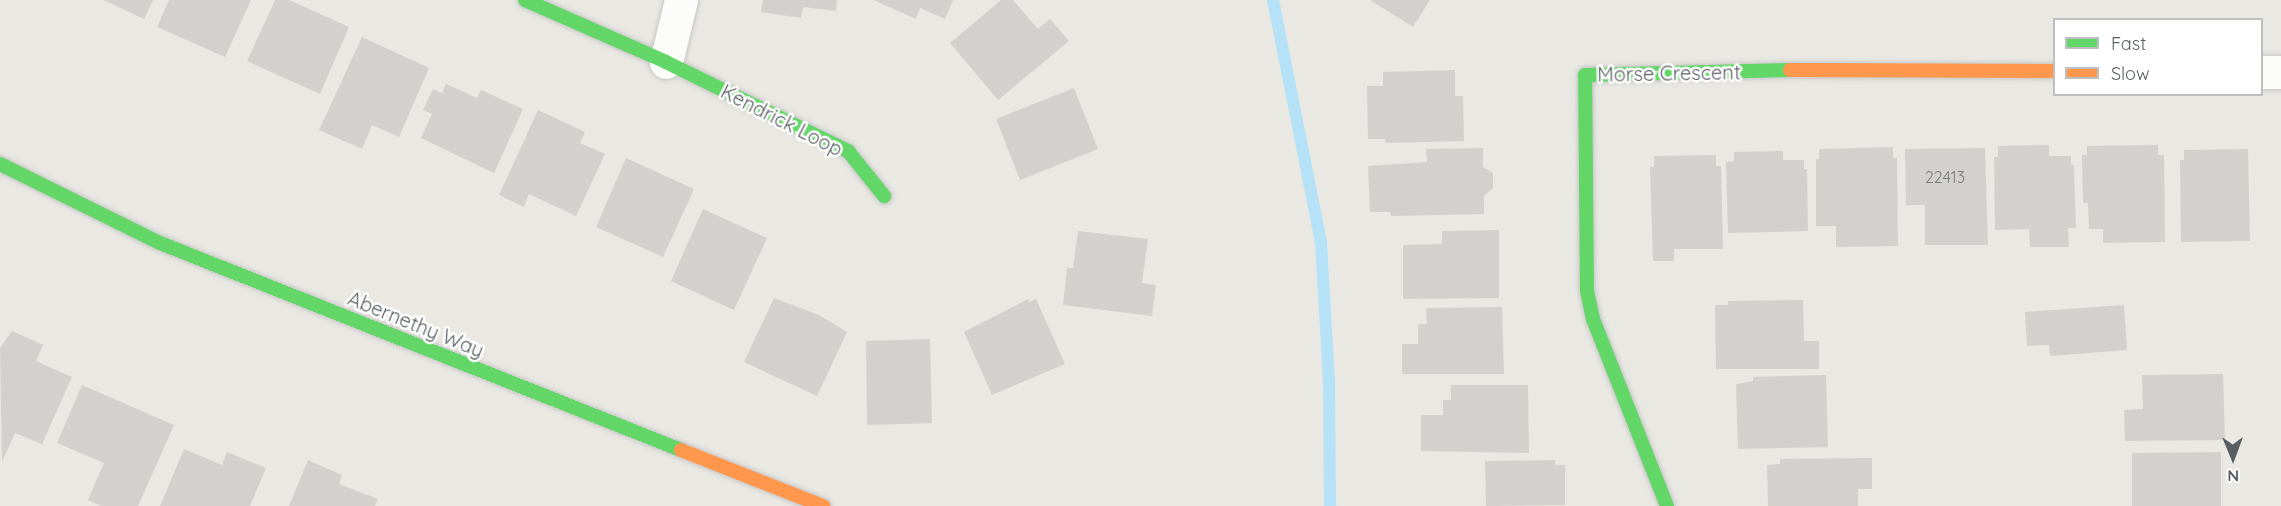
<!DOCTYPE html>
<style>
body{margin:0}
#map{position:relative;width:2281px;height:506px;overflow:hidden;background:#eae8e3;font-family:Quicksand,sans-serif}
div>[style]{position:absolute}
.stream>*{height:12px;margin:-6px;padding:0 6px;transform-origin:6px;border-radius:6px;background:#b5e2f7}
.building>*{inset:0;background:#d3d1ce}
.roads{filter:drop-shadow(0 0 2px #c6c7c6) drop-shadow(0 0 2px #c6c7c6)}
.street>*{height:33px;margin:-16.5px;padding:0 16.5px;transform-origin:16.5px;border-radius:16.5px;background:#fcfcfb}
.fast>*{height:14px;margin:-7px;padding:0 7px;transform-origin:7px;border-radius:7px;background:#63d668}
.slow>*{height:14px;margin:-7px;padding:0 7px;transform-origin:7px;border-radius:7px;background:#ff974d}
span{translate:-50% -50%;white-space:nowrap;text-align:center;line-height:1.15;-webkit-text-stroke:5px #fff;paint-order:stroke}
.number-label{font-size:16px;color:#797c7e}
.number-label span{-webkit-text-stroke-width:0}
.street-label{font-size:20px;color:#595e62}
.legend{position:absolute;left:2053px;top:18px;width:210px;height:78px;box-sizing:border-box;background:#fff;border:2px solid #bdbfc0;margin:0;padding:8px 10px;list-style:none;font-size:18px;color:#595e62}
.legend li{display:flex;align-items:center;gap:12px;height:30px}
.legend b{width:30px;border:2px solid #bdbfc0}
.north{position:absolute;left:2203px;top:428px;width:60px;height:60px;-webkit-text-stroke:4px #fff;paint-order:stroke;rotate:179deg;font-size:16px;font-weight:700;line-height:24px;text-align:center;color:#595e62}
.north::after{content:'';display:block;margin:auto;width:21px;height:27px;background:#595e62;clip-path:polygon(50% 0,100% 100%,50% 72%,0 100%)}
</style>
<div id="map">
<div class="stream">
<i style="left:1273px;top:0;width:248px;rotate:78.8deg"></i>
<i style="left:1321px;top:243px;width:139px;rotate:86.7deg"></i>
<i style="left:1329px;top:382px;width:124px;rotate:89.5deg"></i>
</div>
<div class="building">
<i style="clip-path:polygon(103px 0,153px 0,144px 19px)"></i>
<i style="clip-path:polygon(169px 0,251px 0,225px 57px,157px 27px)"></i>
<i style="clip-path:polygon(275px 0,289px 0,349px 27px,320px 94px,247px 61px)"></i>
<i style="clip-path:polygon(763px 0,837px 0,836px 11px,803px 7px,801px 18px,761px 12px)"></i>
<i style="clip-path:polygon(874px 0,953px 0,945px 19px,920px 8px,916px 19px)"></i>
<i style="clip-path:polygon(1001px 0,1013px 0,1038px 29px,1050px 19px,1069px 41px,998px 100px,950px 43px)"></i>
<i style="clip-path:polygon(1370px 0,1430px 0,1413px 27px)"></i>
<i style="clip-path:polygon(362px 37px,429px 68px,399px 137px,372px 125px,362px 149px,319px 130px)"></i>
<i style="clip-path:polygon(1455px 70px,1455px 96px,1463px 96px,1464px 141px,1385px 143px,1385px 139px,1368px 139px,1367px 86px,1383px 86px,1383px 72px)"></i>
<i style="clip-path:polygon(446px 84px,477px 98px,481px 90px,523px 109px,494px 173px,421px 138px,432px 114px,423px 110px,433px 89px,442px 93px)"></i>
<i style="clip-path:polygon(1074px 88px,1098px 149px,1020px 180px,996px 119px)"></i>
<i style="clip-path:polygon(538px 110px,585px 132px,580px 143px,605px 154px,576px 216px,529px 194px,524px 207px,499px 195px)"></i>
<i style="clip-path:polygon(2049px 145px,2049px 156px,2071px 156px,2071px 165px,2074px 165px,2076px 228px,2068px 228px,2069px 247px,2030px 247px,2029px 229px,1995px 230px,1994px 157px,1998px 157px,1998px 146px)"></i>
<i style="clip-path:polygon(2158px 145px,2158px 155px,2164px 155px,2165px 242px,2103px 243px,2103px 229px,2089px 229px,2088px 203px,2083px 203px,2082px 155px,2087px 155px,2087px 146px)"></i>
<i style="clip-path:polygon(1893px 147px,1893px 158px,1897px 158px,1898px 246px,1836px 247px,1836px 226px,1816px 226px,1816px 159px,1819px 159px,1819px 149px)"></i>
<i style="clip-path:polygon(1483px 148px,1483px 167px,1493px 173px,1493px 188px,1484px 196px,1484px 214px,1391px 216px,1390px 212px,1370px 212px,1368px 166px,1427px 162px,1426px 149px)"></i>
<i style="clip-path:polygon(1985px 148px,1988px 245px,1925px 245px,1925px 205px,1906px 205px,1905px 149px)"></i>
<i style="clip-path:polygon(2248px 149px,2250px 241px,2181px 242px,2180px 160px,2184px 160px,2184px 150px)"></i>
<i style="clip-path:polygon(1783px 151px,1783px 160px,1804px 160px,1804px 169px,1807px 169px,1808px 231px,1728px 233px,1726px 162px,1734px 161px,1734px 152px)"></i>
<i style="clip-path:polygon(1716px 155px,1716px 166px,1721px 166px,1723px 249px,1674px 249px,1674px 261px,1653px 261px,1650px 167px,1654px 167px,1654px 156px)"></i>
<i style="clip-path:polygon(626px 158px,694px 189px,663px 257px,596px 227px)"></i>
<i style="clip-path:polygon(703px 209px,767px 238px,734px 310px,671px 281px)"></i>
<i style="clip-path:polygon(1499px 230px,1499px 298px,1403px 299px,1403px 245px,1442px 244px,1442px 231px)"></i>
<i style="clip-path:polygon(1078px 231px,1148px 239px,1142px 283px,1156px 285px,1152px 316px,1063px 305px,1067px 268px,1073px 268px)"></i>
<i style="clip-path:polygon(774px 298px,819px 315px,847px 332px,817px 396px,744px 362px)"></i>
<i style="clip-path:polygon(1028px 299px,1029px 302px,1036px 299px,1065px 364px,992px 395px,964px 332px)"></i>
<i style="clip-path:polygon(1803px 300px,1804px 341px,1819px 341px,1819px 369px,1716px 369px,1715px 305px,1728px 305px,1728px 301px)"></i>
<i style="clip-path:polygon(2124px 305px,2127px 350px,2050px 356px,2049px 345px,2027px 346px,2025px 312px)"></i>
<i style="clip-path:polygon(1502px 307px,1504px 374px,1402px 374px,1402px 344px,1418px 344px,1418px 324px,1427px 324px,1426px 308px)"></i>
<i style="clip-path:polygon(12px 331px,43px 345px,36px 361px,72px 377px,42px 444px,15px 433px,2px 462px,0 348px)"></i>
<i style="clip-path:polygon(930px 339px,932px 423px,867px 425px,866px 341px)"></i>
<i style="clip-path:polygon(2223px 374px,2225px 440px,2125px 441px,2124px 410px,2143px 409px,2142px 375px)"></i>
<i style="clip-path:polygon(1826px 375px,1828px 447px,1738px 449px,1736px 384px,1753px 381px,1753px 377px)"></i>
<i style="clip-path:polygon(82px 385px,174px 425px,138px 506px,101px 506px,88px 500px,104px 463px,57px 443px)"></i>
<i style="clip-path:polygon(1451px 385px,1528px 385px,1529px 453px,1421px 451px,1421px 415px,1443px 415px,1443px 400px,1451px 400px)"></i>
<i style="clip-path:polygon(184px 449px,222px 465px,227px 452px,266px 468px,250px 506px,160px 506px)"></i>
<i style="clip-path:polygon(2221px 452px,2221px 506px,2132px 506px,2132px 453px)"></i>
<i style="clip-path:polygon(1872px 458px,1872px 489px,1858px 489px,1858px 506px,1768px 506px,1767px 465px,1780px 464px,1780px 459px)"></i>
<i style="clip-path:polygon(308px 460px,342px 475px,339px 484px,378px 499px,375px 506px,289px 506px)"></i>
<i style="clip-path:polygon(1555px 460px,1555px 465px,1565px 465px,1565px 505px,1486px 506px,1485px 461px)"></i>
</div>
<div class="roads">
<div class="street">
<i style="left:666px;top:62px;width:64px;rotate:-76.4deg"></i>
<i style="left:2262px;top:72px;width:19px"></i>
</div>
<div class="fast">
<i style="left:525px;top:0;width:154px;rotate:23.7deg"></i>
<i style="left:666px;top:62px;width:203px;rotate:26.1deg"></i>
<i style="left:848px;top:151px;width:58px;rotate:51.3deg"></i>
<i style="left:0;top:164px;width:178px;rotate:26.3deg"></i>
<i style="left:160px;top:243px;width:561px;rotate:21.67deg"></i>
<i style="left:1667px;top:506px;width:201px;rotate:-111.6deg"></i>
<i style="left:1593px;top:319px;width:29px;rotate:-102deg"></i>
<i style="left:1587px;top:291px;width:216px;rotate:-90.5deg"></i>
<i style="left:1585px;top:75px;width:205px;rotate:-1.4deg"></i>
</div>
<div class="slow">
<i style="left:1790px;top:70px;width:264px;rotate:0.2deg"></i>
<i style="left:681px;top:450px;width:153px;rotate:21.5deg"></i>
</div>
</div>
<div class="number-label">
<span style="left:1945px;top:177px">22413</span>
</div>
<div class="street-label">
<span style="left:1669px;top:73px;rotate:-1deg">Morse Crescent</span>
<span style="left:782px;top:120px;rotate:27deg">Kendrick Loop</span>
<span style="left:416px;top:324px;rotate:22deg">Abernethy Way</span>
</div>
<ul class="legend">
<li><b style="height:8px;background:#63d668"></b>Fast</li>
<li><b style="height:8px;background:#ff974d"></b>Slow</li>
</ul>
<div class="north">N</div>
</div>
